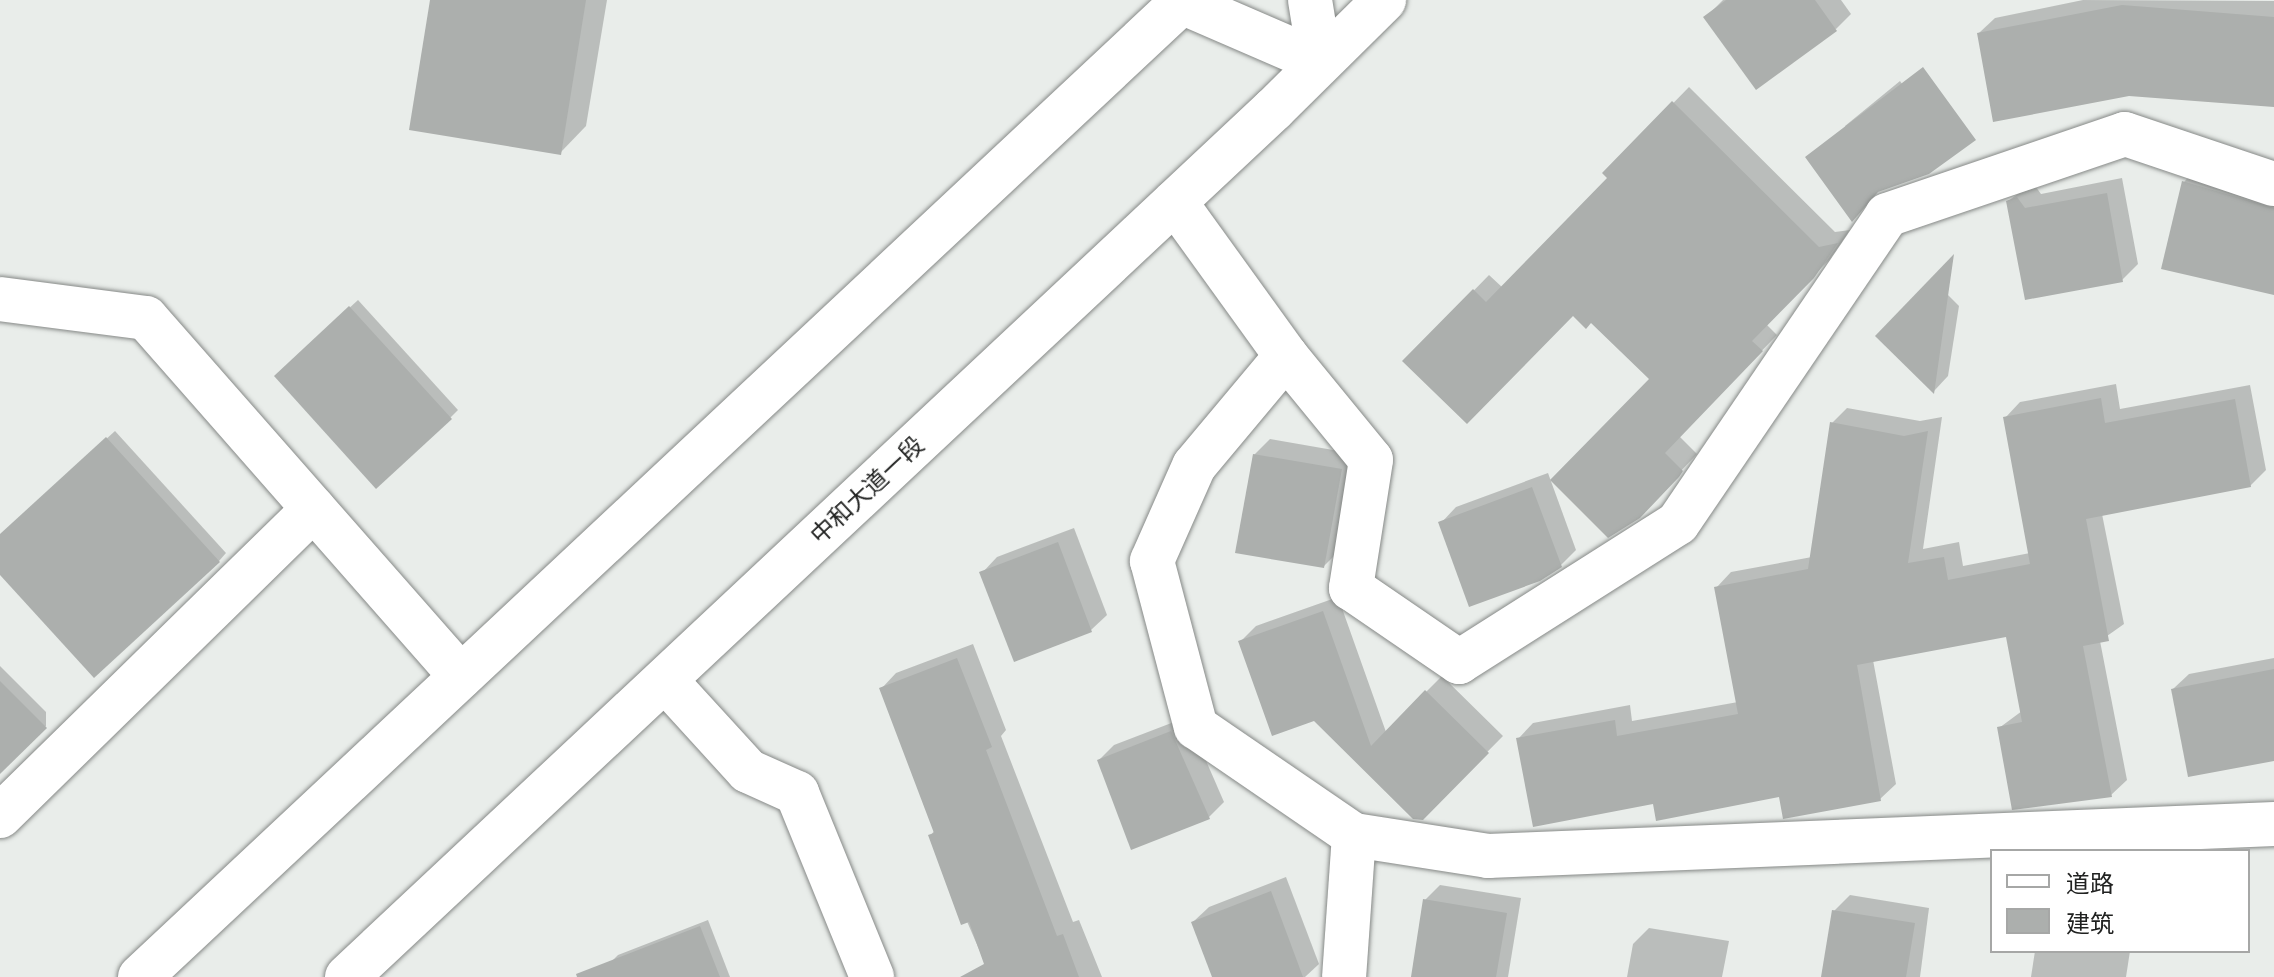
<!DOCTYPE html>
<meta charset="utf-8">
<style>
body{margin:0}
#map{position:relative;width:2274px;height:977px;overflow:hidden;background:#e9edea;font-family:Figtree,"Noto Sans SC",sans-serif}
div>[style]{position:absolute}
.shadow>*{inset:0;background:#0003}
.building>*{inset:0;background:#acafad}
.roads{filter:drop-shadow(0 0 2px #868987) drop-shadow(0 0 2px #868987)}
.minor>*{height:44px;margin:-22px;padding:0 22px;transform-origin:22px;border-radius:22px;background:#fff}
.major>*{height:44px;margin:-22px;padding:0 22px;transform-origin:22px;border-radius:22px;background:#fff}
span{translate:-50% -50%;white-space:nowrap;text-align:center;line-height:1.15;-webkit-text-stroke:6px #fff;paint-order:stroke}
.street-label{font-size:24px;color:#212221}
.legend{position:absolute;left:1990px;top:849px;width:260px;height:104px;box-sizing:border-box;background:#fff;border:2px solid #a6a7a6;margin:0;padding:10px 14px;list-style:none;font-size:24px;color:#212221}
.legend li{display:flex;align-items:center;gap:16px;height:40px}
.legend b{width:40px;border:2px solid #a6a7a6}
</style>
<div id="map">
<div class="shadow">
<i style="clip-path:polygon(432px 0,607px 0,586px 126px,560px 153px)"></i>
<i style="clip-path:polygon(1723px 0,1841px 0,1851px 14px,1836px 29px,1706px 17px)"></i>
<i style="clip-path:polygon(2083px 0,2274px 1px,2274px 105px,2129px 94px,1979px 33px,1995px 18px)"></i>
<i style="clip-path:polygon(1900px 81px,1951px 152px,1888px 186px,1845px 126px)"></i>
<i style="clip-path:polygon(1689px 87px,1835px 232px,1850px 230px,1829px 260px,1766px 324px,1777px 335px,1679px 436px,1697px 454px,1638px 516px,1652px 379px,1591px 320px,1573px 314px,1405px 361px,1489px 275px,1503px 288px,1610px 178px,1605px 173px)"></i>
<i style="clip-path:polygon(2199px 166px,2274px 188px,2274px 271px,2184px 182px)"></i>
<i style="clip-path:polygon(2122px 178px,2138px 264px,2122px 280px,2008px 201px,2033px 183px,2041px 194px)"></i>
<i style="clip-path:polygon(1933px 280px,1959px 306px,1948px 376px,1934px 391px)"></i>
<i style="clip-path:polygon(358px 300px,458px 410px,450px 418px,284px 368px)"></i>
<i style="clip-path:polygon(2116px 384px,2120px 409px,2250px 385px,2266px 470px,2250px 486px,2102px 514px,2124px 624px,2100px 641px,2127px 780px,2111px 795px,1999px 728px,2022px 711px,2008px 634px,1873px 660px,1896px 784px,1880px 799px,1781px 795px,1655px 802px,1518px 739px,1533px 723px,1630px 705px,1632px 721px,1738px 702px,1716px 588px,1731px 572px,1812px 557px,1832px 423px,1847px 408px,1920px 421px,1942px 417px,1923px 549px,1959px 542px,1963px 566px,2030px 553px,2005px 418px,2020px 402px)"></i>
<i style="clip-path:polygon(115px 431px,226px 553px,219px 561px,0 572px,0 536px)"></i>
<i style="clip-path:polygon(1270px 439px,1356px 454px,1339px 551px,1324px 566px,1254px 455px)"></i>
<i style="clip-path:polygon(1548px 473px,1576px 550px,1561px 565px,1441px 523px,1456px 507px)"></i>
<i style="clip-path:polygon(1074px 528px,1107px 615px,1091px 630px,1015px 660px,982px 573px,997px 557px)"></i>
<i style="clip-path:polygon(1338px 597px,1386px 732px,1442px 676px,1503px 736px,1422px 818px,1240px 642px,1256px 626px)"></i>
<i style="clip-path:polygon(973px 644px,1006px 730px,1001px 736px,1073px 922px,1079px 920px,1102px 977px,991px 977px,930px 836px,935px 830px,881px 689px,896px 673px)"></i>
<i style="clip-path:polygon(2274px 658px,2274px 759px,2173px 689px,2189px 674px)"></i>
<i style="clip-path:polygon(0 666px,46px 712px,46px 726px,0 771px)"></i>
<i style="clip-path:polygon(1187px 717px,1224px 802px,1209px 817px,1099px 760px,1114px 745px)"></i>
<i style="clip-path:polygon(1286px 877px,1319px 964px,1305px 977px,1215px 977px,1193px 922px,1209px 907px)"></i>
<i style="clip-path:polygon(1440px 885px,1521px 898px,1508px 977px,1413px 977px,1425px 900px)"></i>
<i style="clip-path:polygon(1850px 895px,1929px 908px,1920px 977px,1824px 977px,1834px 911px)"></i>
<i style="clip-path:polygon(708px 920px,730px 977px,615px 977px,610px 963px,618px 955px)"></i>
<i style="clip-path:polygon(1649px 928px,1729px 941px,1722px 977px,1627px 977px,1633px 944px)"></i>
<i style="clip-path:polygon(2035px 951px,2130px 951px,2126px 977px,2031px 977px)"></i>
</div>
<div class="building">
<i style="clip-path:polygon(430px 0,586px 0,561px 155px,409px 130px)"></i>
<i style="clip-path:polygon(1726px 0,1815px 0,1837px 31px,1756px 90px,1703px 17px)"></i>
<i style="clip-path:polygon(2122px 5px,2274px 17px,2274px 107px,2129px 96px,1993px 122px,1977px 33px)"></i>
<i style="clip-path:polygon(1923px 67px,1976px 140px,1929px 174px,1878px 192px,1852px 222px,1805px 157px)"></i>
<i style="clip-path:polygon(1672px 101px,1819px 247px,1838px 243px,1814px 278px,1752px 341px,1763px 351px,1665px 453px,1683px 471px,1679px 477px,1640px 518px,1608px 538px,1550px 480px,1649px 379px,1591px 323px,1586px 329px,1573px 316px,1467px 424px,1402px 361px,1473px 289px,1486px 302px,1607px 178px,1602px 173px)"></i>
<i style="clip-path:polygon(2182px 181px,2274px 208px,2274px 295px,2161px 269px)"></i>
<i style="clip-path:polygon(2107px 193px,2123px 282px,2025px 300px,2006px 201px,2017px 197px,2025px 208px)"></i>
<i style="clip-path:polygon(1954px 254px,1934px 394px,1875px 336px)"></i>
<i style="clip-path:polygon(349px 306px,452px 419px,376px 489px,274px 376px)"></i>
<i style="clip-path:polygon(2101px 398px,2105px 423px,2235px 399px,2251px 487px,2086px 519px,2109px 641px,2083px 646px,2112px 797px,2012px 810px,1997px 727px,2022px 722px,2006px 637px,1857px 665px,1881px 801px,1783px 819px,1779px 797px,1656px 821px,1653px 804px,1533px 827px,1516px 738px,1615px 720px,1617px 736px,1738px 714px,1714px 587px,1808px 569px,1830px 422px,1904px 436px,1928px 431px,1908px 563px,1944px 557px,1948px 580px,2030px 564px,2003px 417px)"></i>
<i style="clip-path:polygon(106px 437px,220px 562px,94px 678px,0 575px,0 534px)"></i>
<i style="clip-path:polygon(1253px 454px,1342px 469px,1324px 568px,1235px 553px)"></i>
<i style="clip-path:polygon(1532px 487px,1562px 567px,1540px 581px,1469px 607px,1438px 522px)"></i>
<i style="clip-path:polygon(1058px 542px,1092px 632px,1014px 662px,979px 572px)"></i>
<i style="clip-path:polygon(1323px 611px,1371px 746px,1425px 690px,1489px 753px,1423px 820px,1413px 819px,1314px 721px,1272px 736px,1238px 641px)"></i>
<i style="clip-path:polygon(957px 658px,992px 747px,986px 750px,1057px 936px,1063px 934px,1079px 977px,960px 977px,984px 964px,969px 922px,961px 925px,928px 835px,934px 833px,879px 688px)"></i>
<i style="clip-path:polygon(2274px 669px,2274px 761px,2188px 777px,2171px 689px)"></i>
<i style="clip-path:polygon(0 681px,47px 728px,0 774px)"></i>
<i style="clip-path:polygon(1171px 731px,1210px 819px,1131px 850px,1097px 760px)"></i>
<i style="clip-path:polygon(1271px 891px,1303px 977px,1212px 977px,1191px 922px)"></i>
<i style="clip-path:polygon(1423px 899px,1507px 913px,1496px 977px,1411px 977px)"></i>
<i style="clip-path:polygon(1832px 910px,1915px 923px,1906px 977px,1821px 977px)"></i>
<i style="clip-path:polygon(700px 926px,720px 977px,577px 977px,576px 974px)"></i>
</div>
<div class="roads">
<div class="minor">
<i style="left:1175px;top:202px;width:190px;rotate:54.2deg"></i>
<i style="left:1286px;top:356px;width:134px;rotate:50.7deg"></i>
<i style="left:1371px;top:460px;width:130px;rotate:98.9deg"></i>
<i style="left:1351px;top:588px;width:131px;rotate:34.4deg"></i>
<i style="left:1459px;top:662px;width:259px;rotate:-32.4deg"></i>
<i style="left:1678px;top:523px;width:372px;rotate:-55.8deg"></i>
<i style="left:1887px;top:215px;width:251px;rotate:-18.8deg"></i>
<i style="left:2125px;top:134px;width:157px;rotate:18.6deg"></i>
<i style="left:0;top:299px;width:147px;rotate:7.4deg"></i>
<i style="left:146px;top:318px;width:477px;rotate:48.7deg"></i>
<i style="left:1286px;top:356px;width:143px;rotate:129.9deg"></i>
<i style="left:1194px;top:466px;width:104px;rotate:113.9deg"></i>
<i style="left:1152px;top:561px;width:172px;rotate:75.2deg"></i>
<i style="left:1196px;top:727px;width:191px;rotate:34.4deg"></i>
<i style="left:1354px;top:835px;width:142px;rotate:94deg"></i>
<i style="left:665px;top:680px;width:123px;rotate:47.6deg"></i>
<i style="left:748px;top:771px;width:54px;rotate:24.2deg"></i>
<i style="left:797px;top:793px;width:199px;rotate:67.8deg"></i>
<i style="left:0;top:816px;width:439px;rotate:-44.4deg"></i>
<i style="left:1354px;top:835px;width:136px;rotate:8.9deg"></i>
<i style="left:1488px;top:856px;width:787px;rotate:-2.33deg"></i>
</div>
<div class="major">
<i style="left:1177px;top:0;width:156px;rotate:23.4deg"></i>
<i style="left:1310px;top:0;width:63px;rotate:80.8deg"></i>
<i style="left:140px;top:977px;width:1430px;rotate:-43.1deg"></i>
<i style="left:347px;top:977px;width:1270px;rotate:-43.12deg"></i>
<i style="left:1274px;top:109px;width:155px;rotate:-44.7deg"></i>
</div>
</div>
<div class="street-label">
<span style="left:867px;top:490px;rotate:-43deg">中和大道一段</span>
</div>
<ul class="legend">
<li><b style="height:10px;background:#fff"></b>道路</li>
<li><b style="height:22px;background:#acafad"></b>建筑</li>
</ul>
</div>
